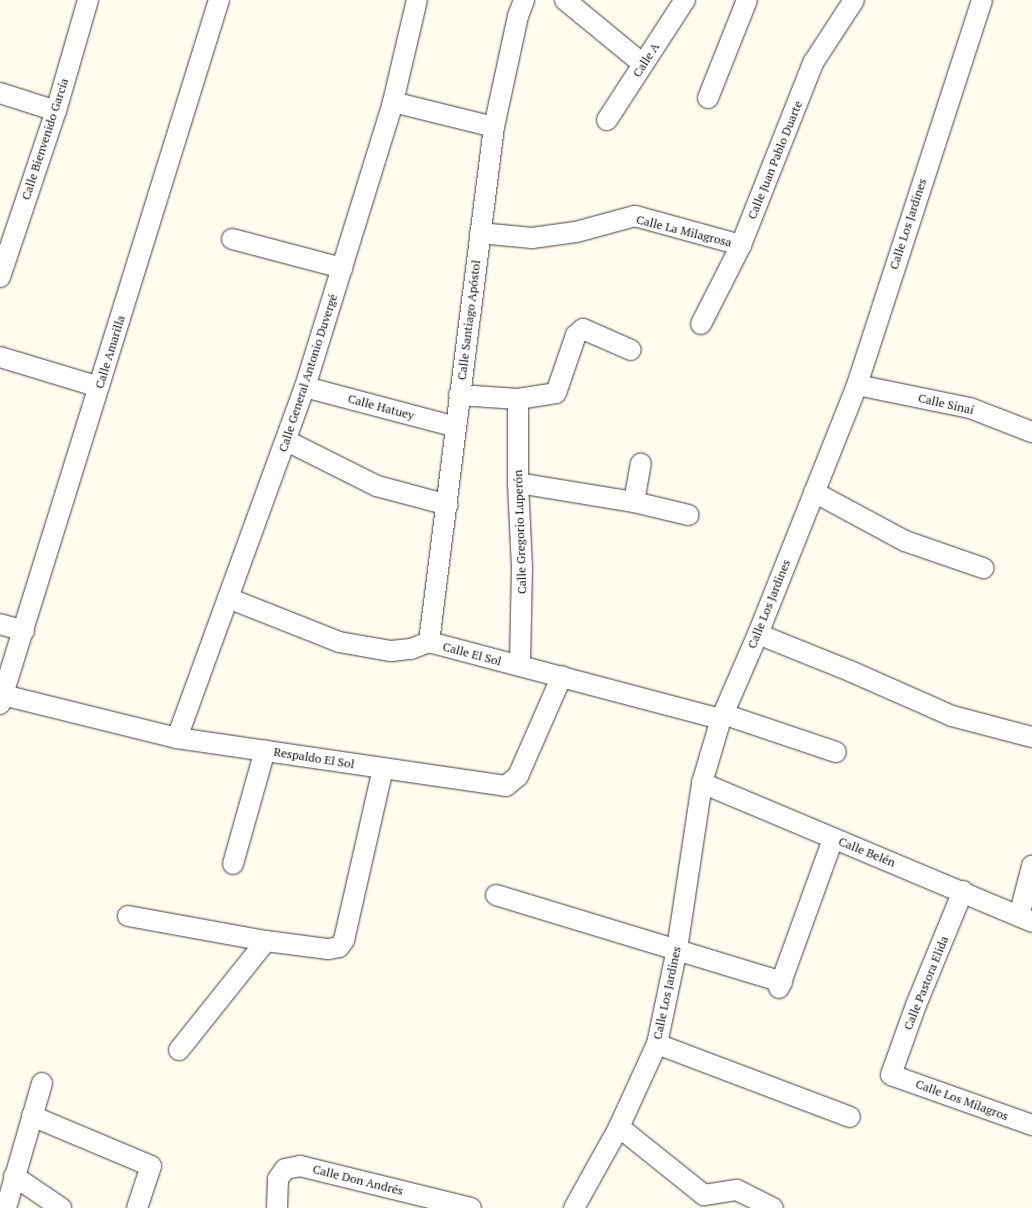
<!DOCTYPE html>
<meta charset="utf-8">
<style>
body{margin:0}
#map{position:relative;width:1032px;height:1208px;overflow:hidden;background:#fffbee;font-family:"PT Serif",serif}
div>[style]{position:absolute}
.roads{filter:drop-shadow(0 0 1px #404040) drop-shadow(0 0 1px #404040)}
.minor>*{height:20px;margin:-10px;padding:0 10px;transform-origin:10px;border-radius:10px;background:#fff}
span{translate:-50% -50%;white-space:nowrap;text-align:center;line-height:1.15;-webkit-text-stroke:5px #fff;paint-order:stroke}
.street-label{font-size:12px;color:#0d0d0d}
</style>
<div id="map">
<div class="roads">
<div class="minor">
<i style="left:565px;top:0;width:101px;rotate:39.4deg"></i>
<i style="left:0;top:93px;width:59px;rotate:17.8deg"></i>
<i style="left:708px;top:98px;width:105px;rotate:-68.3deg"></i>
<i style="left:393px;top:102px;width:104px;rotate:13.9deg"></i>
<i style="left:607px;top:120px;width:143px;rotate:-57deg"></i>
<i style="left:480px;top:233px;width:52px;rotate:5.5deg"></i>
<i style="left:532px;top:238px;width:44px;rotate:-7.8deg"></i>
<i style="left:576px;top:232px;width:61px;rotate:-15.2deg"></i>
<i style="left:635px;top:216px;width:110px;rotate:15.3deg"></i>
<i style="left:232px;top:239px;width:114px;rotate:14.8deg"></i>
<i style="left:0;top:277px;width:175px;rotate:-71.4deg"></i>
<i style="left:56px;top:111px;width:116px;rotate:-73.9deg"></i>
<i style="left:701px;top:324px;width:89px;rotate:-63.1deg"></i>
<i style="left:741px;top:245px;width:196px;rotate:-68.4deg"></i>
<i style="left:813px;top:63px;width:75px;rotate:-56.9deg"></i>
<i style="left:0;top:357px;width:103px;rotate:16.9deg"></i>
<i style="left:857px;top:385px;width:115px;rotate:11.5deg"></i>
<i style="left:970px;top:408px;width:66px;rotate:21.2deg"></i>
<i style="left:305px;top:387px;width:156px;rotate:14.8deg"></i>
<i style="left:459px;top:395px;width:59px;rotate:3.9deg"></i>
<i style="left:518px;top:399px;width:38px;rotate:-9deg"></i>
<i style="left:556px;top:393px;width:61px;rotate:-71deg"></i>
<i style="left:576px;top:335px;width:9px;rotate:-41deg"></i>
<i style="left:583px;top:329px;width:52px;rotate:23.6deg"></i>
<i style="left:518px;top:399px;width:84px;rotate:90deg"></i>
<i style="left:518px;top:483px;width:84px;rotate:87.3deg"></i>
<i style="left:522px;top:567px;width:99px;rotate:91.2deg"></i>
<i style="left:287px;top:441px;width:101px;rotate:26.6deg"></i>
<i style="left:377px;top:486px;width:73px;rotate:15deg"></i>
<i style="left:518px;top:483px;width:118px;rotate:9.3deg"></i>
<i style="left:634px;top:502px;width:56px;rotate:13.5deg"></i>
<i style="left:814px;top:492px;width:103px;rotate:28.3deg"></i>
<i style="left:905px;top:541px;width:83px;rotate:19.1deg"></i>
<i style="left:634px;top:502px;width:39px;rotate:-80deg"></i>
<i style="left:228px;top:598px;width:119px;rotate:21.6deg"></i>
<i style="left:339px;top:642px;width:53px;rotate:9.8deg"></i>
<i style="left:391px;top:651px;width:20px;rotate:-6deg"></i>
<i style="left:411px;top:649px;width:19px;rotate:-21deg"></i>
<i style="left:429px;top:642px;width:302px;rotate:14.8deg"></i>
<i style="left:0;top:624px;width:25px;rotate:16deg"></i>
<i style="left:758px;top:634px;width:99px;rotate:21.9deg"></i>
<i style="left:850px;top:671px;width:111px;rotate:23.8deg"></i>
<i style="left:952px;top:716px;width:83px;rotate:14.7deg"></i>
<i style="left:429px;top:642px;width:519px;rotate:-82.81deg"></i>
<i style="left:494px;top:127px;width:114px;rotate:-77.8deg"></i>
<i style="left:518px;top:16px;width:17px;rotate:-69deg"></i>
<i style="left:3px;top:695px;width:179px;rotate:13.9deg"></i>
<i style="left:177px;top:738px;width:332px;rotate:8.3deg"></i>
<i style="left:506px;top:786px;width:16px;rotate:-40deg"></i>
<i style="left:518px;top:776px;width:109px;rotate:-66.3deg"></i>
<i style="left:0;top:704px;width:737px;rotate:-72.72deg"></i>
<i style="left:723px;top:714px;width:119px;rotate:18.6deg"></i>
<i style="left:177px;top:738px;width:374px;rotate:-70deg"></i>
<i style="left:305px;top:387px;width:298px;rotate:-72.8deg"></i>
<i style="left:393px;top:102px;width:105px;rotate:-76.8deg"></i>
<i style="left:702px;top:783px;width:358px;rotate:22.8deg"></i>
<i style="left:233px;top:864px;width:118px;rotate:-74.3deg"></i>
<i style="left:963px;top:891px;width:123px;rotate:112.4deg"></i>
<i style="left:916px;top:1005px;width:74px;rotate:109.7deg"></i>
<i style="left:891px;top:1075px;width:150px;rotate:19.5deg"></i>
<i style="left:496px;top:895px;width:299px;rotate:16.9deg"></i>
<i style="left:128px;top:916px;width:140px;rotate:10.3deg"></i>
<i style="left:266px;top:941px;width:63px;rotate:7.4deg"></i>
<i style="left:328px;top:949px;width:11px;rotate:-10deg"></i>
<i style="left:339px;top:947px;width:9px;rotate:-54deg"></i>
<i style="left:344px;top:940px;width:175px;rotate:-77.2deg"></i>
<i style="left:1019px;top:916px;width:52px;rotate:-75.4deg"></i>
<i style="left:779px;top:988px;width:158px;rotate:-70.1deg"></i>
<i style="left:657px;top:1044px;width:206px;rotate:20.7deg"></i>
<i style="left:179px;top:1050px;width:139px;rotate:-51.4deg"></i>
<i style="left:32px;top:1116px;width:129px;rotate:22.8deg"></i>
<i style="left:151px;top:1166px;width:44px;rotate:108.4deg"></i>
<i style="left:619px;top:1127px;width:109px;rotate:38.7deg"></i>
<i style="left:704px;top:1195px;width:33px;rotate:-9deg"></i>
<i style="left:737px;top:1190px;width:40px;rotate:26.6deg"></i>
<i style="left:14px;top:1176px;width:57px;rotate:34.2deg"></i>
<i style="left:6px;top:1208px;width:130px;rotate:-73.9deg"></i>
<i style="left:277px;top:1208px;width:29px;rotate:-88deg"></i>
<i style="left:278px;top:1179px;width:12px;rotate:-55deg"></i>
<i style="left:285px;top:1169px;width:15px;rotate:-11deg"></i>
<i style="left:300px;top:1166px;width:176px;rotate:13.8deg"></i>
<i style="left:574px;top:1208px;width:93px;rotate:-60.9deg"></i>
<i style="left:619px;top:1127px;width:91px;rotate:-65.4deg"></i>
<i style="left:657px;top:1044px;width:97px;rotate:-78.1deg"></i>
<i style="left:677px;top:949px;width:168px;rotate:-81.4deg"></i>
<i style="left:702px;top:783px;width:67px;rotate:-73.5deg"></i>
<i style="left:721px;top:719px;width:93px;rotate:-66.5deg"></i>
<i style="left:758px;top:634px;width:268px;rotate:-68.3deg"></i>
<i style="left:857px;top:385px;width:405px;rotate:-72deg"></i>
</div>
</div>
<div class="street-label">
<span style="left:646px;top:60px;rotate:-57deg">Calle A</span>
<span style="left:45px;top:139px;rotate:-72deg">Calle Bienvenido García</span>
<span style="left:775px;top:160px;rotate:-68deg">Calle Juan Pablo Duarte</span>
<span style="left:908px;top:224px;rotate:-72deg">Calle Los Jardines</span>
<span style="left:684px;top:231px;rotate:14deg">Calle La Milagrosa</span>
<span style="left:469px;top:320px;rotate:-83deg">Calle Santiago Apóstol</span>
<span style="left:110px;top:352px;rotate:-73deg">Calle Amarilla</span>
<span style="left:308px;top:373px;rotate:-72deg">Calle General Antonio Duvergé</span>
<span style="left:946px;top:404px;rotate:13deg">Calle Sinaí</span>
<span style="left:381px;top:407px;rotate:15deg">Calle Hatuey</span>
<span style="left:520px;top:532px;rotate:-92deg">Calle Gregorio Luperón</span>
<span style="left:769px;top:604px;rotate:-68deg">Calle Los Jardines</span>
<span style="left:472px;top:654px;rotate:15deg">Calle El Sol</span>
<span style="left:314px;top:758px;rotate:9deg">Respaldo El Sol</span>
<span style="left:867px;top:852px;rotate:22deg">Calle Belén</span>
<span style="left:926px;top:983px;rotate:-68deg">Calle Pastora Elida</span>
<span style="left:667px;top:993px;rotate:-78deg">Calle Los Jardines</span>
<span style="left:962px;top:1100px;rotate:20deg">Calle Los Milagros</span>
<span style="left:358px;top:1180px;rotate:14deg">Calle Don Andrés</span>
</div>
</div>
